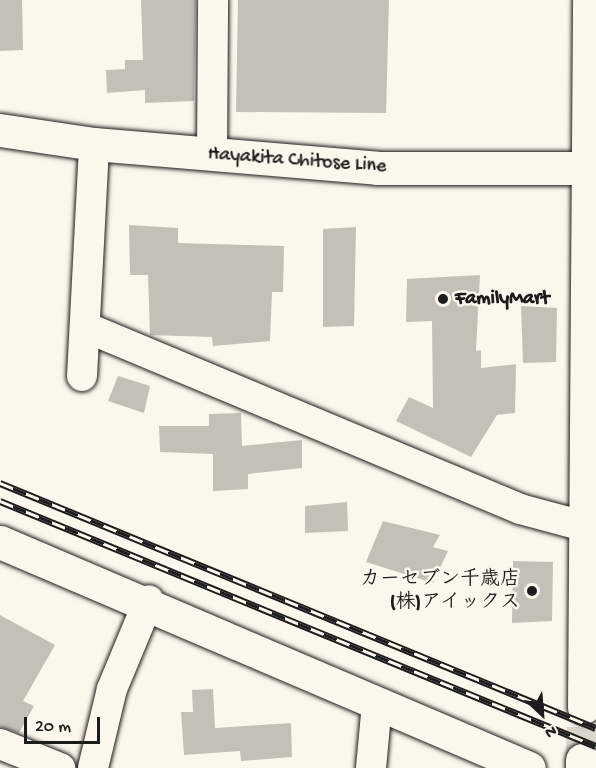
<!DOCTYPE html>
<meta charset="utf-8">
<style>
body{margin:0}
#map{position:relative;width:596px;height:768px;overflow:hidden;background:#fbf7ec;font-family:"Gochi Hand","Klee One",sans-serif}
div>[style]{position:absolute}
.building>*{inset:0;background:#c3c0b8}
.secondary-tunnel>*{height:33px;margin-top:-16.5px;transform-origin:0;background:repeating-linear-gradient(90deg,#dad6cd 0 33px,transparent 0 49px)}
.roads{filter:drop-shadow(0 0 2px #1c1c1c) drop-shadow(0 0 2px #1c1c1c)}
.street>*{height:30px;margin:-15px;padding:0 15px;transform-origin:15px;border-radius:15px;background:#fbf7ec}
.secondary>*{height:33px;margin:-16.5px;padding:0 16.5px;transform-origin:16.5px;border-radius:16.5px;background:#fbf7ec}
.rail>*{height:7px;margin-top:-3.5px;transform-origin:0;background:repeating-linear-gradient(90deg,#fbf7ec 0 14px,#1c1c1c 0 28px);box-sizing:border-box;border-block:2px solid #1c1c1c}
.dots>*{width:16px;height:16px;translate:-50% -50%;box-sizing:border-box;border:3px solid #fbf7ec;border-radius:50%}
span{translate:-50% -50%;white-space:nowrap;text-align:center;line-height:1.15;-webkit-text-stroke:5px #fbf7ec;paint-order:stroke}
.street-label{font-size:20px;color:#1c1c1c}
.poi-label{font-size:20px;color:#1c1c1c;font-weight:700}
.left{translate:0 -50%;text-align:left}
.right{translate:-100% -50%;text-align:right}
.north{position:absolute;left:512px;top:684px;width:60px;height:60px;-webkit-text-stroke:4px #fbf7ec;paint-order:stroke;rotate:154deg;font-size:16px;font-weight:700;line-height:24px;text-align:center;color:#1c1c1c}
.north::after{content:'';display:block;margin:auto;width:21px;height:27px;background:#1c1c1c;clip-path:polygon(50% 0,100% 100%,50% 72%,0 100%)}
.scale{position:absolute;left:24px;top:717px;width:76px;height:27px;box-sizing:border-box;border:3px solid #1c1c1c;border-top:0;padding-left:8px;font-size:18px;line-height:21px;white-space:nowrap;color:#1c1c1c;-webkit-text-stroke:4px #fbf7ec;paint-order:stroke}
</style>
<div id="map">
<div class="building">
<i style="clip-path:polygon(0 0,22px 0,23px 50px,0 51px)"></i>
<i style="clip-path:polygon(141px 0,196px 0,194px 101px,145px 103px,145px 90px,107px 93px,106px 70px,125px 69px,125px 60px,143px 60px)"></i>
<i style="clip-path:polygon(238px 0,389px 0,386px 113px,236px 112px)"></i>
<i style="clip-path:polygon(129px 225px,178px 228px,178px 243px,284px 246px,283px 292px,272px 292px,270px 341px,213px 346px,212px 337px,150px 335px,148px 275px,130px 275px)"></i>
<i style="clip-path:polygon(356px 227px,354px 326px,323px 327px,323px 229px)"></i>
<i style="clip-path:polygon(480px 275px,476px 351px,481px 350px,481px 368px,516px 364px,515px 413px,497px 415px,471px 457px,396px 421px,409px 397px,433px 408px,432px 321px,406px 322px,407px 279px)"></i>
<i style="clip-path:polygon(521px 306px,557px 308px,556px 362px,523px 363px)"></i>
<i style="clip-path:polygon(118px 376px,150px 386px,144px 413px,108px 401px)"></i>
<i style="clip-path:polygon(241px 413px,242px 446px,302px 440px,302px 468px,248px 474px,248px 489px,213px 491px,213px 454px,160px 452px,159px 426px,209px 426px,209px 414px)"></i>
<i style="clip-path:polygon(347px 502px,348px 531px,305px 533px,305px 506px)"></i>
<i style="clip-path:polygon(383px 521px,440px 535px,433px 547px,448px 551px,433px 583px,366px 562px)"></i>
<i style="clip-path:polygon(513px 561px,553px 562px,552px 621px,512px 623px)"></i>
<i style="clip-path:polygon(0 615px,55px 645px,23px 701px,34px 706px,19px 733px,0 727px)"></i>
<i style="clip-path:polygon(213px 689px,215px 728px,291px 723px,292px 757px,241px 761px,240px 751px,184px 755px,181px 712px,193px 712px,192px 690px)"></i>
</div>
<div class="secondary-tunnel">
<i style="left:582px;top:760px;width:53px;rotate:-87.8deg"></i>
</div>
<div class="roads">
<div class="street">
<i style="left:212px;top:155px;width:155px;rotate:-89.6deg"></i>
<i style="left:85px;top:327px;width:472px;rotate:22.7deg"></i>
<i style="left:520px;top:509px;width:69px;rotate:15deg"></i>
<i style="left:82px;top:376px;width:232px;rotate:-87deg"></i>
<i style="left:0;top:744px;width:65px;rotate:21.8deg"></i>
<i style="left:93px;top:768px;width:81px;rotate:-76.5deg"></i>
<i style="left:112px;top:689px;width:96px;rotate:-67.4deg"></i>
<i style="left:371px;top:768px;width:65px;rotate:-84.7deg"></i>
</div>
<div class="secondary">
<i style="left:0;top:130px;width:95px;rotate:8.5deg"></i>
<i style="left:94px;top:144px;width:284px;rotate:4.8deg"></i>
<i style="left:377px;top:168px;width:219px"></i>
<i style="left:0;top:542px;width:575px;rotate:23.13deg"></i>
<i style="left:584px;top:707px;width:707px;rotate:-89.59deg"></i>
<i style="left:582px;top:760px;width:8px;rotate:90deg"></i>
</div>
</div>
<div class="rail">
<i style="left:0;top:483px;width:644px;rotate:22.35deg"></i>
<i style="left:0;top:501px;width:644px;rotate:22.35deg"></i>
</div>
<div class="dots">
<i style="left:443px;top:299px;background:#1c1c1c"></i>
<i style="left:532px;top:591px;background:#1c1c1c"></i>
</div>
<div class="street-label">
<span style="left:297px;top:161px;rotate:4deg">Hayakita Chitose Line</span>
</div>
<div class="poi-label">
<span class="left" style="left:455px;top:299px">FamilyMart</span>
<span class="right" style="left:520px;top:592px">カーセブン千歳店<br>(株)アイックス</span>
</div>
<div class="north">N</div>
<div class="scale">20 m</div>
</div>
